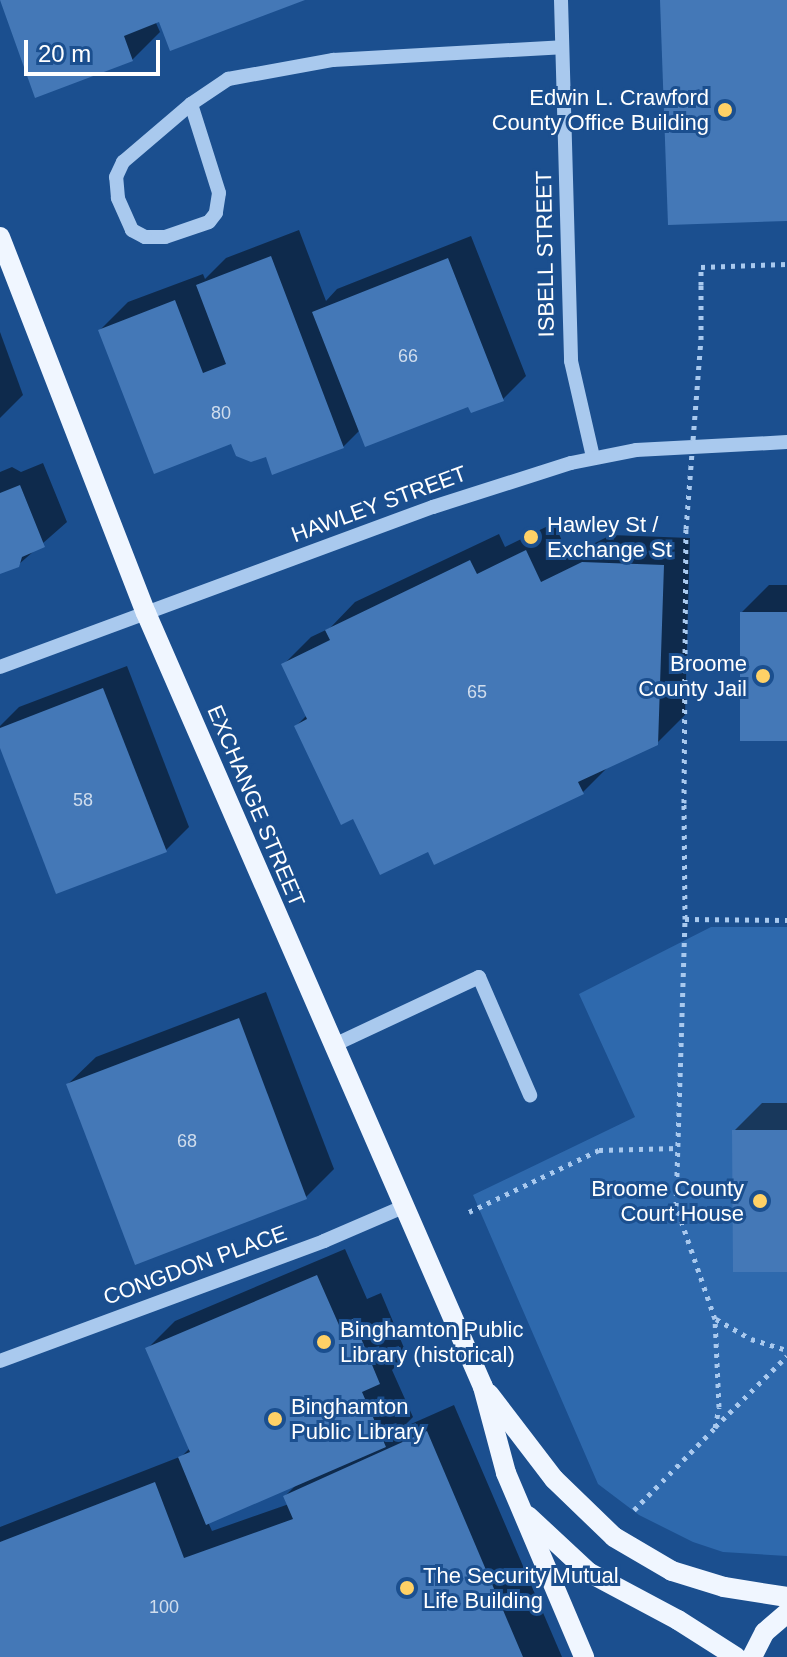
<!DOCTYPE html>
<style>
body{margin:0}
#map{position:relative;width:787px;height:1657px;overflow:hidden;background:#1b4f8f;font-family:Helvetica,sans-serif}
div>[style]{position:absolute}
.green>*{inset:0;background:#2e69ad}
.shadow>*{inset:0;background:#0007}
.building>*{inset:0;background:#4478b7}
.path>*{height:5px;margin-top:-2.5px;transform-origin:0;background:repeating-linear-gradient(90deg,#a9c9ee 0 4px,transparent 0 10px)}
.minor>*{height:14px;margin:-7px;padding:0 7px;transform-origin:7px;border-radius:7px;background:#a9c9ee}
.major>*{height:20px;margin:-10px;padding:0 10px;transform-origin:10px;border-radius:10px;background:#f0f6ff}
.path-bridge>*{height:5px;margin-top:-2.5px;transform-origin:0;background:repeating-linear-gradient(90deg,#a9c9ee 0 4px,transparent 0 10px)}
.dots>*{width:22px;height:22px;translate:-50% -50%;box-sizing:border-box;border:4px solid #1b4f8f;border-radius:50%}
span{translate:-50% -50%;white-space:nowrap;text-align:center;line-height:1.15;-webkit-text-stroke:6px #1b4f8f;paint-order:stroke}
.number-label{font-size:18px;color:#d0dded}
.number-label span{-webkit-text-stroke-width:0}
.poi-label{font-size:22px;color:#fff}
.right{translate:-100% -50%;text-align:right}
.left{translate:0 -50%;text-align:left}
.street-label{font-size:22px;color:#fff}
.scale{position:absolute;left:24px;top:40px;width:136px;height:36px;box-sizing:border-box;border:4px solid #fff;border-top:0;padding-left:10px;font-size:24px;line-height:28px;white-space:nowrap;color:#fff;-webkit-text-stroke:6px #1b4f8f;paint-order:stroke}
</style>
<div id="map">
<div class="green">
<i style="clip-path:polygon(711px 927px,787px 927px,787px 1556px,723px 1552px,693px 1542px,639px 1515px,598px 1484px,473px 1195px,635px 1117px,579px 994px)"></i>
</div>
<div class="shadow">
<i style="clip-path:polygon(0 0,301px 0,160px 19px,156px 23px,160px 32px,132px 60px)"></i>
<i style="clip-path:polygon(299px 230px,326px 301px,337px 289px,471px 236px,526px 376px,503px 399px,360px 430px,343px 447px,267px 454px,232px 442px,100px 330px,128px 302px,203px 274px,205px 279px,226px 258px)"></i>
<i style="clip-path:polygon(0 332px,23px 395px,0 418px)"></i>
<i style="clip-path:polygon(43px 463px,67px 522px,18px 565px,0 572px,0 472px,12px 467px,21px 472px)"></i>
<i style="clip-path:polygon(554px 523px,569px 556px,611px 535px,690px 538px,685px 715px,657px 743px,610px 765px,582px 793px,429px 849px,354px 817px,296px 726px,307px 715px,283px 665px,311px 637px,330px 628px,355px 602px,499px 534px,505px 547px)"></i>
<i style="clip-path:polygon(769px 585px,787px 585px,787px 739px,742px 612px)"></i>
<i style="clip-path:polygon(127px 666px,189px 827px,166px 850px,0 743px,0 726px,19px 707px)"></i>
<i style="clip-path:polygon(266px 992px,334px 1169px,306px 1197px,68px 1084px,96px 1057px)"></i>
<i style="clip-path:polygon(762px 1103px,787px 1103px,787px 1270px,734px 1131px)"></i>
<i style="clip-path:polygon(evenodd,345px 1249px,367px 1299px,381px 1293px,407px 1355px,392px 1370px,413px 1417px,402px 1428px,454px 1405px,562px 1657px,0 1657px,0 1527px,182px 1456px,190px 1448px,147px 1349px,175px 1321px,345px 1249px,299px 1482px,285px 1496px,289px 1504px,212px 1531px,208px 1522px,299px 1482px)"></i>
</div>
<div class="building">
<i style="clip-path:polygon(0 0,305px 0,170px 51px,159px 22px,124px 36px,133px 61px,35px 98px)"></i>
<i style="clip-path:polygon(660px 0,787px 0,787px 221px,668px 225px)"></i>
<i style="clip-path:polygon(271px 256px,344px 448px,272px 475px,266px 457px,251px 462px,236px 456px,231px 444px,154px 474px,98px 330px,175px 300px,203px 373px,226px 364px,196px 285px)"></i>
<i style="clip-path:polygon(448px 258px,504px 401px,471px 413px,468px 407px,365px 447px,312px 312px)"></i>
<i style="clip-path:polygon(20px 485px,45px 547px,22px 557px,19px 567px,0 574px,0 493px)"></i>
<i style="clip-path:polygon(526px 550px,541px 582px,582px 562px,664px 565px,658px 745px,578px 782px,584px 794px,434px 865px,428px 852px,380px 875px,353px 819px,341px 825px,294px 726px,307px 719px,281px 664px,330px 640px,325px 630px,470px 560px,477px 574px)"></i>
<i style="clip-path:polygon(740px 612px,787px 612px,787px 741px,740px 741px)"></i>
<i style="clip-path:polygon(103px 688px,167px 852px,56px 894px,0 748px,0 728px)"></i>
<i style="clip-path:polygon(239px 1018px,307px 1199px,135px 1265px,66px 1084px)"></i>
<i style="clip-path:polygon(732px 1130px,787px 1130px,787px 1272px,733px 1272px)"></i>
<i style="clip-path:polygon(317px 1275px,339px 1325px,353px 1319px,380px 1384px,362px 1392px,386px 1447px,206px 1525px,178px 1457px,190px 1452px,145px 1348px)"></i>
<i style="clip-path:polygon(427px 1431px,523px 1657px,0 1657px,0 1542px,155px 1482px,184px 1558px,293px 1519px,283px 1496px)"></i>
</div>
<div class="path">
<i style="left:701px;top:285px;width:18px;rotate:-90deg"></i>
<i style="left:701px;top:267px;width:86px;rotate:-2deg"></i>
<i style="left:685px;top:919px;width:102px;rotate:0.6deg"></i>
<i style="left:469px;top:1212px;width:144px;rotate:-25.5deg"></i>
<i style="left:599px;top:1150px;width:79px;rotate:-1.5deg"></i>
<i style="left:716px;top:1319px;width:40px;rotate:29.7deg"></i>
<i style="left:751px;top:1339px;width:38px;rotate:17deg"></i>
<i style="left:715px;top:1427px;width:101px;rotate:-44.6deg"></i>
<i style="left:634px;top:1510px;width:115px;rotate:-45.4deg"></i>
<i style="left:715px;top:1428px;width:21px;rotate:-79deg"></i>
<i style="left:719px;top:1407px;width:88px;rotate:-92.6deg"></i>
<i style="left:715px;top:1319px;width:120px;rotate:-109deg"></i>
<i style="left:676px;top:1206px;width:287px;rotate:-88.2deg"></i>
<i style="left:685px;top:919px;width:116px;rotate:-90.5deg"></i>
</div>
<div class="minor">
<i style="left:561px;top:0;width:361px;rotate:88.4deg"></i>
<i style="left:571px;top:361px;width:98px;rotate:77.1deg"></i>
<i style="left:191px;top:104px;width:93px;rotate:72.5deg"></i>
<i style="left:219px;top:193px;width:20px;rotate:99deg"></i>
<i style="left:216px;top:213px;width:11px;rotate:128deg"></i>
<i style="left:209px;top:222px;width:46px;rotate:161.2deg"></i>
<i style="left:165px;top:237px;width:20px;rotate:180deg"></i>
<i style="left:145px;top:237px;width:15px;rotate:-152deg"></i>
<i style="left:132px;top:230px;width:35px;rotate:-114deg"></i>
<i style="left:118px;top:198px;width:21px;rotate:-95deg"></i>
<i style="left:116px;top:177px;width:17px;rotate:-65deg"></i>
<i style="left:123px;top:162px;width:89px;rotate:-40.5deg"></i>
<i style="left:191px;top:104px;width:45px;rotate:-34deg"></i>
<i style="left:228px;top:79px;width:107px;rotate:-10.3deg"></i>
<i style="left:333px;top:60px;width:229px;rotate:-3.2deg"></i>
<i style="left:0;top:667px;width:462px;rotate:-20.3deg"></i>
<i style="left:433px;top:507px;width:145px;rotate:-17.7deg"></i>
<i style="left:571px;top:463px;width:66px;rotate:-11.3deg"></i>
<i style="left:636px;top:450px;width:151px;rotate:-3deg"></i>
<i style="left:334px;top:1045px;width:160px;rotate:-25.1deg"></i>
<i style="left:479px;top:977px;width:129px;rotate:66.6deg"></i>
<i style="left:0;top:1361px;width:346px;rotate:-20.3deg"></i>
<i style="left:324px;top:1241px;width:86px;rotate:-23.3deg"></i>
</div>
<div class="major">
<i style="left:0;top:237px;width:403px;rotate:68.8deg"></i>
<i style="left:146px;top:613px;width:844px;rotate:66.47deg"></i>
<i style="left:483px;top:1387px;width:89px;rotate:75deg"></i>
<i style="left:506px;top:1473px;width:200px;rotate:67deg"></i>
<i style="left:489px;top:1394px;width:107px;rotate:52.6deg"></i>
<i style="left:554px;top:1479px;width:83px;rotate:44deg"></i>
<i style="left:614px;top:1537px;width:67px;rotate:30.4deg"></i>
<i style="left:672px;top:1571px;width:54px;rotate:17.1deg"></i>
<i style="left:724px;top:1587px;width:64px;rotate:9deg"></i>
<i style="left:528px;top:1516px;width:82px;rotate:43deg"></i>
<i style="left:588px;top:1572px;width:102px;rotate:28.1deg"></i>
<i style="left:678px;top:1620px;width:69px;rotate:32.5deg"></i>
<i style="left:752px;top:1657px;width:28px;rotate:-63deg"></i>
<i style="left:765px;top:1632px;width:29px;rotate:-41deg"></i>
</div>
<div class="path-bridge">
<i style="left:684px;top:803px;width:274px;rotate:-89.6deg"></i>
<i style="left:686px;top:529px;width:191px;rotate:-85.5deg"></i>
<i style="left:701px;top:339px;width:54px;rotate:-90deg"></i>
</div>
<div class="dots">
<i style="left:725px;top:110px;background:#ffd166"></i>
<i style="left:531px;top:537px;background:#ffd166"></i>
<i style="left:763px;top:676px;background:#ffd166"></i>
<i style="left:760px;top:1201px;background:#ffd166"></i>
<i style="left:324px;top:1342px;background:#ffd166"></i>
<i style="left:275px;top:1419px;background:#ffd166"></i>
<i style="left:407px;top:1588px;background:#ffd166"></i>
</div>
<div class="number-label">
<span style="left:408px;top:356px">66</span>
<span style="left:221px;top:413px">80</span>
<span style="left:477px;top:692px">65</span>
<span style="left:83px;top:800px">58</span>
<span style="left:187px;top:1141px">68</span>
<span style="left:164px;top:1607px">100</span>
</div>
<div class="poi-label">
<span class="right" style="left:709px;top:110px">Edwin L. Crawford<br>County Office Building</span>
<span class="left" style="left:547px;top:537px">Hawley St /<br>Exchange St</span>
<span class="right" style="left:747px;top:676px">Broome<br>County Jail</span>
<span class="right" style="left:744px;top:1201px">Broome County<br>Court House</span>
<span class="left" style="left:340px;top:1342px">Binghamton Public<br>Library (historical)</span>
<span class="left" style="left:291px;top:1419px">Binghamton<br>Public Library</span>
<span class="left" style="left:423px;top:1588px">The Security Mutual<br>Life Building</span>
</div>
<div class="street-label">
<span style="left:545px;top:254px;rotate:-91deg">ISBELL STREET</span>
<span style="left:379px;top:504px;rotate:-20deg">HAWLEY STREET</span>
<span style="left:256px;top:806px;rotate:67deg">EXCHANGE STREET</span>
<span style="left:195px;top:1265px;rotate:-20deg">CONGDON PLACE</span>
</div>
<div class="scale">20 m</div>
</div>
